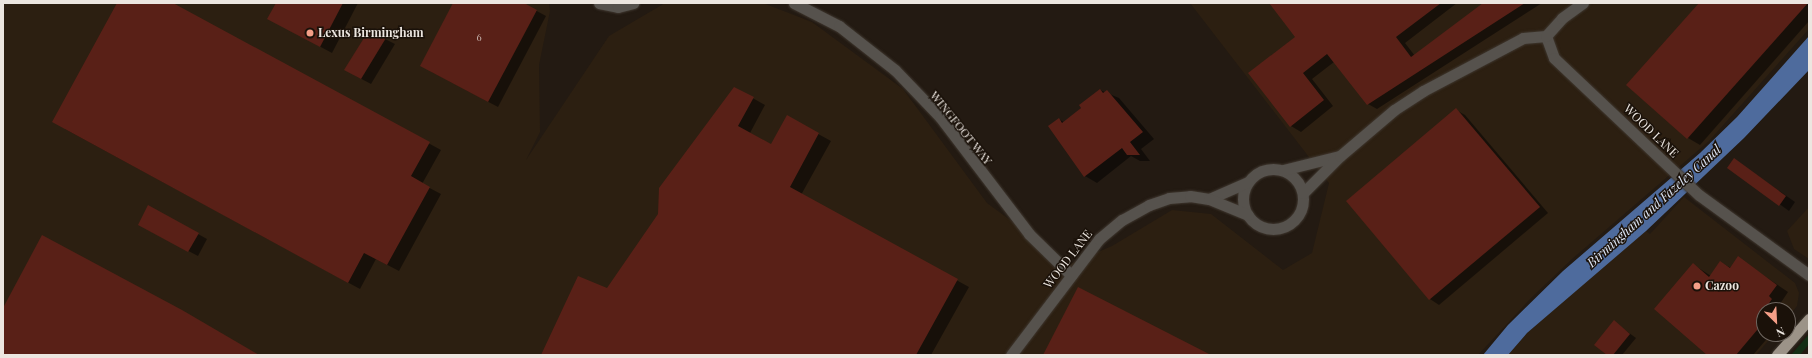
<!DOCTYPE html>
<style>
body{margin:0}
#map{position:relative;width:1812px;height:358px;overflow:hidden;background:#231a12;font-family:"Playfair Display",serif}
div>[style]{position:absolute}
.built>*{inset:0;background:#2c1f11}
.green>*{inset:0;background:#142e15}
.water>*{inset:0;background:#4e6b9d}
.shadow>*{inset:0;background:#0007}
.building>*{inset:0;background:#592017}
.roads{filter:drop-shadow(0 0 1px #3f372f) drop-shadow(0 0 1px #3f372f)}
.minor>*{height:11px;margin:-5.5px;padding:0 5.5px;transform-origin:5.5px;border-radius:5.5px;background:#56524d}
.minor>.ring{margin:-5.5px;padding:0;box-sizing:content-box;background:none;border:11px solid #56524d;border-radius:50%}
.trunk>*{height:11px;margin:-5.5px;padding:0 5.5px;transform-origin:5.5px;border-radius:5.5px;background:#9c9388}
.dots>*{width:11px;height:11px;translate:-50% -50%;box-sizing:border-box;border:2px solid #1a1109;border-radius:50%}
span{translate:-50% -50%;white-space:nowrap;text-align:center;line-height:1.15;-webkit-text-stroke:3px #1a1109;paint-order:stroke}
.number-label{font-size:10px;color:#c7b4ae}
.number-label span{-webkit-text-stroke-width:0}
.poi-label{font-size:12px;color:#ece6e0;font-weight:700}
.left{translate:0 -50%;text-align:left}
.street-label{font-size:12px;color:#ece6e0}
.water-label{font-size:13px;color:#dbe4f4;font-style:italic}
.frame{position:absolute;inset:0;border:4px solid #ece6e0;pointer-events:none}
.north{position:absolute;left:1756px;top:302px;width:40px;height:40px;box-sizing:border-box;background:#1a1109;border:1px solid #6e665f;border-radius:50%;rotate:156deg;font-size:11px;font-weight:700;line-height:16px;text-align:center;color:#ece6e0}
.north::after{content:'';display:block;margin:auto;width:14px;height:18px;background:#f49e87;clip-path:polygon(50% 0,100% 100%,50% 72%,0 100%)}
</style>
<div id="map">
<div class="built">
<i style="clip-path:polygon(3px 3px,549px 3px,550px 11px,539px 65px,540px 132px,526px 160px,609px 36px,665px 3px,763px 3px,812px 22px,903px 89px,987px 203px,1070px 264px,1112px 246px,1172px 210px,1211px 214px,1283px 270px,1312px 253px,1329px 183px,1190px 3px,1809px 3px,1809px 29px,1709px 141px,1572px 259px,1531px 298px,1478px 355px,3px 355px)"></i>
<i style="clip-path:polygon(1684px 197px,1795px 283px,1799px 293px,1797px 306px,1788px 317px,1788px 310px,1764px 310px,1764px 334px,1774px 334px,1756px 355px,1508px 355px,1527px 333px,1598px 270px,1646px 231px,1650px 234px)"></i>
<i style="clip-path:polygon(1809px 207px,1809px 259px,1794px 249px,1787px 231px)"></i>
</div>
<div class="green">
<i style="clip-path:polygon(1809px 334px,1809px 344px,1800px 355px,1791px 355px)"></i>
</div>
<div class="water">
<i style="clip-path:polygon(1809px 36px,1809px 70px,1744px 138px,1646px 231px,1527px 333px,1508px 355px,1483px 355px,1508px 325px,1563px 271px,1700px 153px,1737px 117px)"></i>
</div>
<div class="shadow">
<i style="clip-path:polygon(118px 3px,171px 3px,441px 150px,422px 184px,441px 194px,399px 271px,376px 259px,360px 289px,65px 129px)"></i>
<i style="clip-path:polygon(277px 3px,358px 3px,332px 53px,280px 25px)"></i>
<i style="clip-path:polygon(455px 3px,522px 3px,546px 16px,498px 107px,430px 71px)"></i>
<i style="clip-path:polygon(1270px 3px,1457px 3px,1405px 43px,1415px 56px,1485px 3px,1542px 3px,1377px 109px,1368px 104px,1334px 62px,1312px 79px,1333px 106px,1301px 132px,1291px 126px,1249px 73px,1296px 37px)"></i>
<i style="clip-path:polygon(1701px 3px,1809px 3px,1809px 21px,1700px 145px,1688px 138px)"></i>
<i style="clip-path:polygon(369px 31px,395px 44px,371px 84px,354px 75px)"></i>
<i style="clip-path:polygon(735px 88px,765px 105px,750px 133px,772px 145px,787px 117px,831px 141px,801px 195px,969px 287px,931px 355px,542px 355px,608px 289px,659px 214px)"></i>
<i style="clip-path:polygon(1100px 90px,1119px 98px,1154px 139px,1141px 149px,1150px 161px,1140px 161px,1131px 156px,1097px 183px,1085px 176px,1059px 119px,1065px 123px)"></i>
<i style="clip-path:polygon(1456px 110px,1465px 115px,1548px 213px,1439px 305px,1430px 299px,1347px 201px)"></i>
<i style="clip-path:polygon(1735px 160px,1795px 202px,1789px 211px,1729px 168px)"></i>
<i style="clip-path:polygon(148px 230px,198px 234px,207px 239px,198px 256px)"></i>
<i style="clip-path:polygon(1738px 258px,1788px 292px,1780px 304px,1783px 306px,1780px 310px,1764px 310px,1764px 334px,1771px 334px,1753px 355px,1709px 355px,1694px 265px,1711px 276px,1720px 262px,1731px 268px)"></i>
<i style="clip-path:polygon(1614px 322px,1636px 338px,1622px 355px,1608px 355px)"></i>
</div>
<div class="building">
<i style="clip-path:polygon(117px 3px,173px 3px,430px 142px,411px 176px,430px 187px,387px 265px,364px 253px,348px 283px,52px 122px)"></i>
<i style="clip-path:polygon(276px 3px,343px 3px,320px 47px,267px 19px)"></i>
<i style="clip-path:polygon(453px 3px,524px 3px,537px 10px,488px 102px,420px 66px)"></i>
<i style="clip-path:polygon(1269px 3px,1441px 3px,1396px 37px,1411px 57px,1483px 3px,1525px 3px,1367px 105px,1327px 54px,1303px 73px,1324px 100px,1290px 127px,1248px 73px,1295px 37px)"></i>
<i style="clip-path:polygon(1699px 3px,1808px 3px,1687px 139px,1626px 85px)"></i>
<i style="clip-path:polygon(369px 30px,386px 38px,361px 79px,344px 70px)"></i>
<i style="clip-path:polygon(734px 87px,754px 97px,738px 126px,771px 144px,787px 115px,819px 133px,790px 187px,958px 279px,916px 355px,541px 355px,578px 276px,607px 288px,658px 214px,659px 188px)"></i>
<i style="clip-path:polygon(1100px 89px,1103px 93px,1107px 90px,1143px 132px,1130px 142px,1140px 155px,1127px 155px,1122px 148px,1084px 177px,1048px 126px,1059px 118px,1062px 123px,1081px 108px,1079px 105px)"></i>
<i style="clip-path:polygon(1456px 108px,1540px 207px,1429px 300px,1346px 201px)"></i>
<i style="clip-path:polygon(1734px 158px,1786px 196px,1779px 206px,1727px 168px)"></i>
<i style="clip-path:polygon(148px 205px,199px 233px,188px 252px,138px 225px)"></i>
<i style="clip-path:polygon(42px 235px,182px 310px,259px 355px,3px 355px,3px 308px)"></i>
<i style="clip-path:polygon(1738px 256px,1777px 285px,1769px 296px,1772px 299px,1758px 319px,1763px 323px,1736px 355px,1707px 355px,1654px 309px,1693px 263px,1709px 277px,1720px 261px,1730px 268px)"></i>
<i style="clip-path:polygon(1078px 287px,1211px 355px,1043px 355px)"></i>
<i style="clip-path:polygon(1614px 320px,1630px 334px,1613px 355px,1607px 355px,1594px 345px)"></i>
</div>
<div class="roads">
<div class="minor">
<i style="left:599px;top:3px;width:19px;rotate:12deg"></i>
<i style="left:618px;top:7px;width:16px;rotate:-15deg"></i>
<i style="left:794px;top:3px;width:51px;rotate:27.1deg"></i>
<i style="left:839px;top:26px;width:71px;rotate:38.2deg"></i>
<i style="left:895px;top:70px;width:65px;rotate:46.2deg"></i>
<i style="left:940px;top:117px;width:147px;rotate:52.7deg"></i>
<i style="left:1029px;top:234px;width:59px;rotate:44.3deg"></i>
<i style="left:1546px;top:36px;width:23px;rotate:70deg"></i>
<i style="left:1554px;top:58px;width:199px;rotate:43.4deg"></i>
<i style="left:1699px;top:195px;width:136px;rotate:36deg"></i>
<i class="ring" style="left:1243px;top:169px;width:49px;height:49px"></i>
<i style="left:1283px;top:170px;width:58px;rotate:-14deg"></i>
<i style="left:1303px;top:193px;width:52px;rotate:-45deg"></i>
<i style="left:1340px;top:156px;width:71px;rotate:-40.4deg"></i>
<i style="left:1394px;top:110px;width:35px;rotate:-33deg"></i>
<i style="left:1423px;top:91px;width:113px;rotate:-27.9deg"></i>
<i style="left:1523px;top:38px;width:23px;rotate:-5deg"></i>
<i style="left:1546px;top:36px;width:24px;rotate:-48deg"></i>
<i style="left:1562px;top:18px;width:26px;rotate:-36deg"></i>
<i style="left:1209px;top:199px;width:43px;rotate:-23.6deg"></i>
<i style="left:1011px;top:355px;width:146px;rotate:-52.8deg"></i>
<i style="left:1099px;top:239px;width:30px;rotate:-40deg"></i>
<i style="left:1122px;top:220px;width:31px;rotate:-29deg"></i>
<i style="left:1149px;top:205px;width:21px;rotate:-19deg"></i>
<i style="left:1169px;top:198px;width:21px;rotate:-5deg"></i>
<i style="left:1190px;top:196px;width:19px;rotate:9deg"></i>
<i style="left:1209px;top:199px;width:42px;rotate:22.3deg"></i>
</div>
<div class="trunk">
<i style="left:1777px;top:355px;width:48px;rotate:-48.4deg"></i>
</div>
</div>
<div class="dots">
<i style="left:310px;top:33px;background:#f49e87"></i>
<i style="left:1697px;top:286px;background:#f49e87"></i>
</div>
<div class="number-label">
<span style="left:479px;top:38px">6</span>
</div>
<div class="poi-label">
<span class="left" style="left:318px;top:33px">Lexus Birmingham</span>
<span class="left" style="left:1705px;top:286px">Cazoo</span>
</div>
<div class="street-label">
<span style="left:961px;top:128px;rotate:51deg">WINGFOOT WAY</span>
<span style="left:1651px;top:131px;rotate:44deg">WOOD LANE</span>
<span style="left:1068px;top:259px;rotate:-52deg">WOOD LANE</span>
</div>
<div class="water-label">
<span style="left:1654px;top:206px;rotate:-42deg">Birmingham and Fazeley Canal</span>
</div>
<div class="frame"></div>
<div class="north">N</div>
</div>
